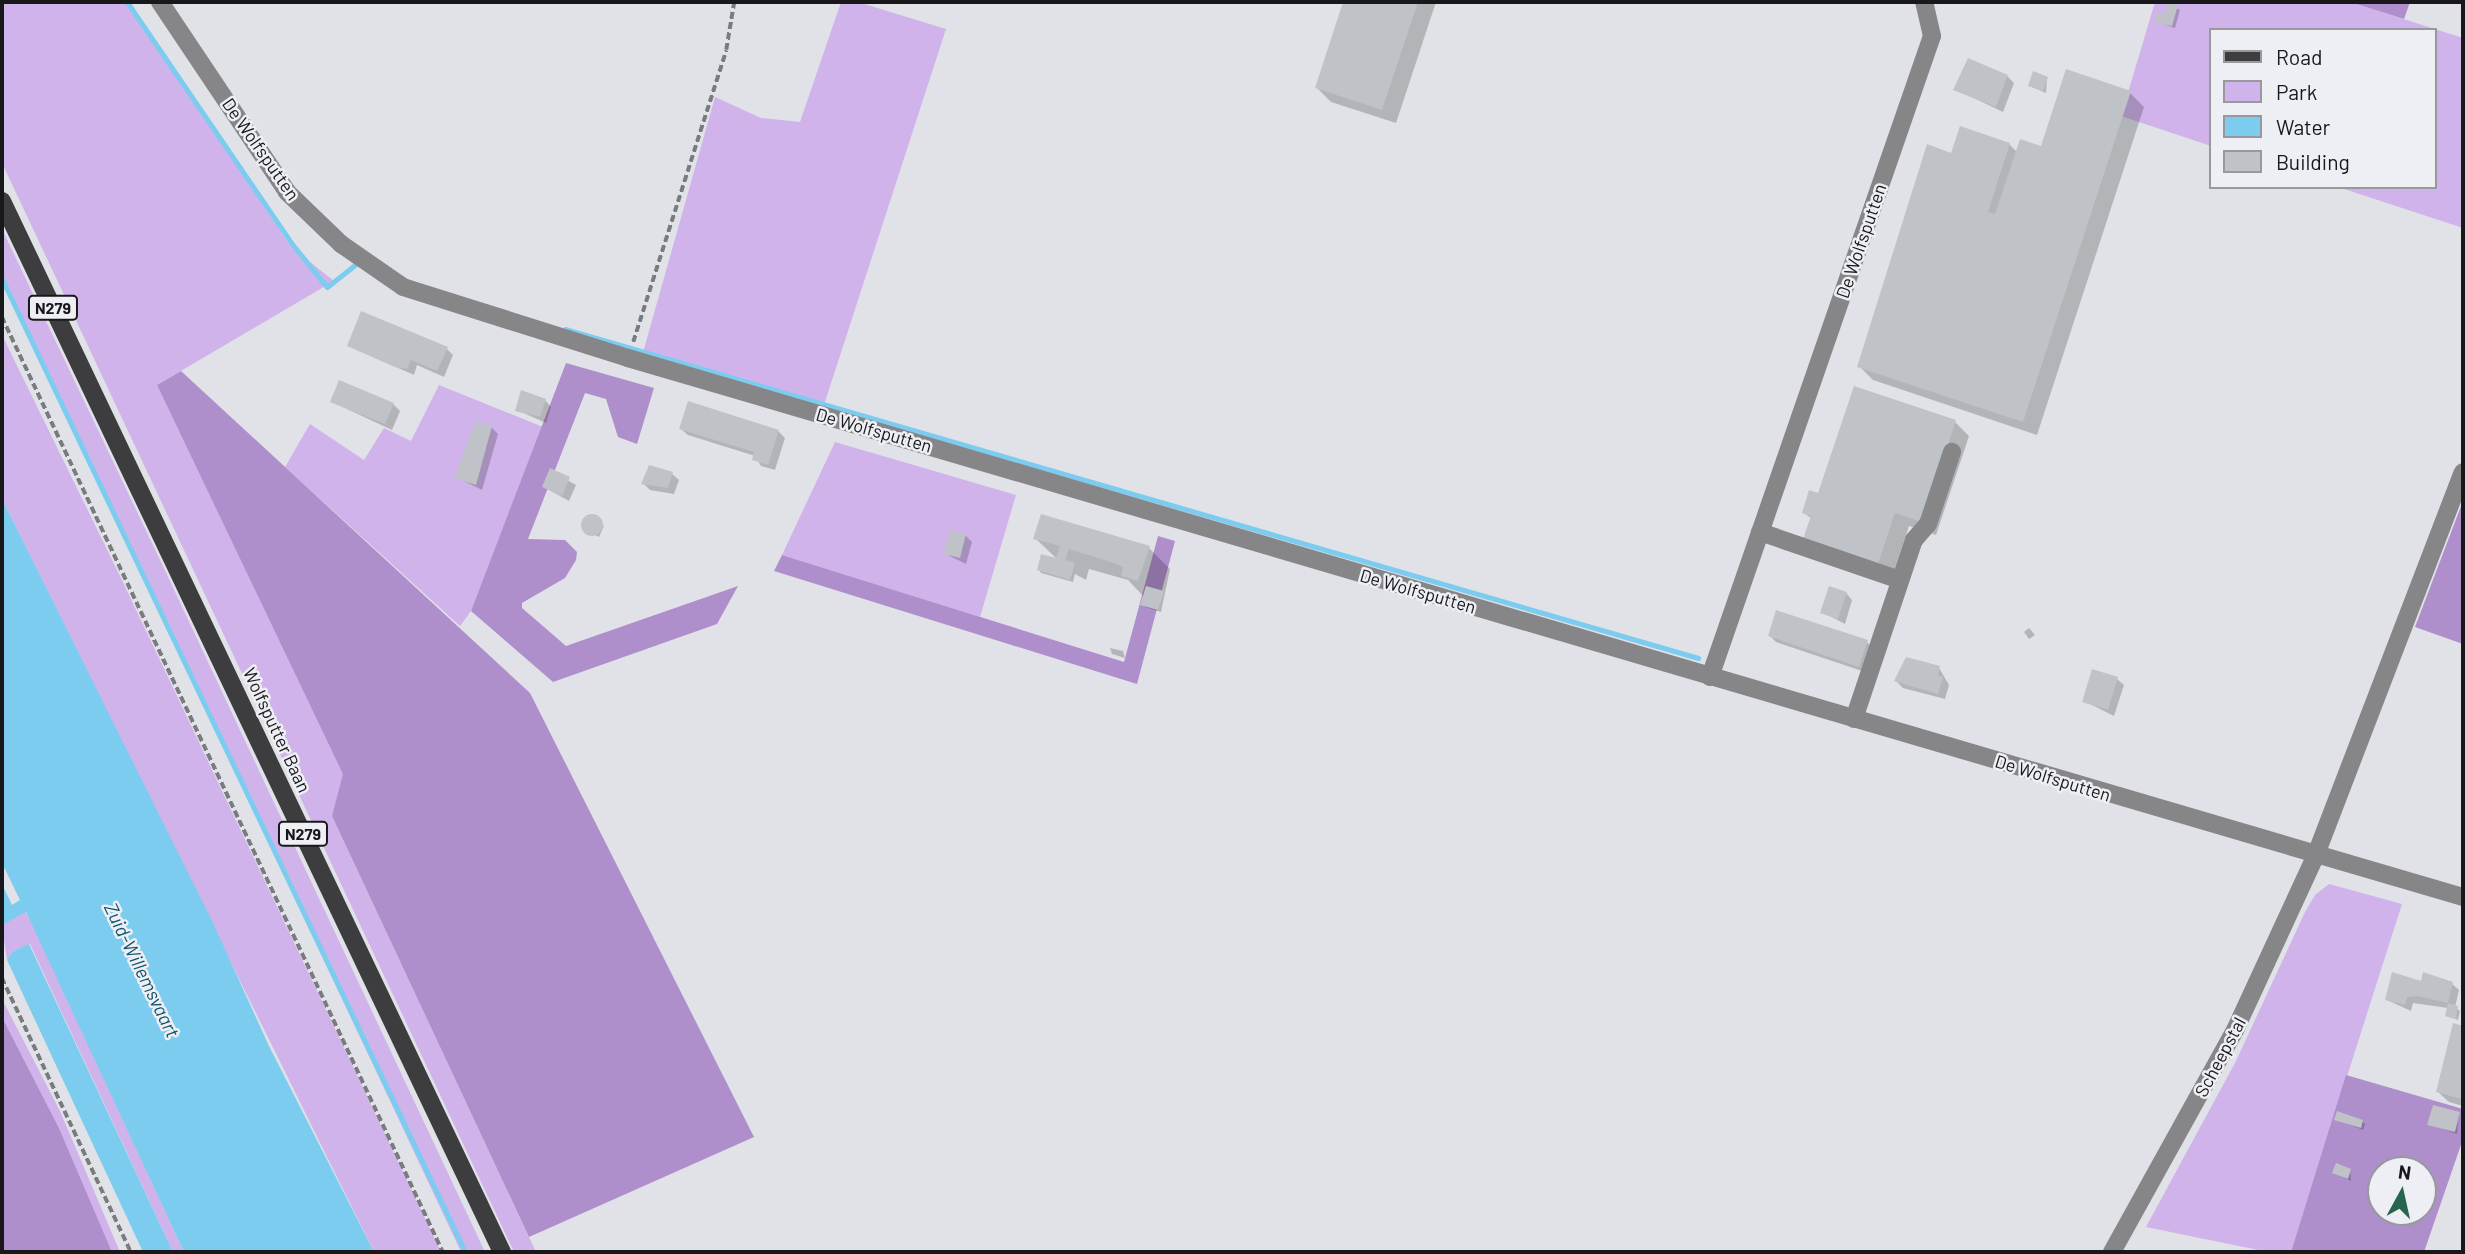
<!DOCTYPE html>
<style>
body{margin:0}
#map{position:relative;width:2465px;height:1254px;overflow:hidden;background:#e0e2e7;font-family:Barlow,sans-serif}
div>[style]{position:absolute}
.green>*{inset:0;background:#d0b3ea}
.forest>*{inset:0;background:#af8fcb}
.water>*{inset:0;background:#7cccef}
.shadow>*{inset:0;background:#0003}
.stream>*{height:5px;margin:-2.5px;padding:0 2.5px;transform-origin:2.5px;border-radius:2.5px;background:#7cccef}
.building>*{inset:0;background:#bfc2c6}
.round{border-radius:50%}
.path>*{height:3.5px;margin-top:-1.75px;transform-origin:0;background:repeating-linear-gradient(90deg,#7a7b7f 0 7px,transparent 0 10.5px)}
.minor>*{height:18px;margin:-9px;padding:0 9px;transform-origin:9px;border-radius:9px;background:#868688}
.major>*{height:18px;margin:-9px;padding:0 9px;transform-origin:9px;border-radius:9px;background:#3d3d40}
span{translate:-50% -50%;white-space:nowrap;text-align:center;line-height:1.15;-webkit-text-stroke:5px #eeeff4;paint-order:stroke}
.shield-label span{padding:2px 5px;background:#eeeff4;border:2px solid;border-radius:5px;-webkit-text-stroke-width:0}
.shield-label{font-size:16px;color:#18181a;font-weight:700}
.street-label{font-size:18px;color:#18181a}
.water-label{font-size:19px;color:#11536b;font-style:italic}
.frame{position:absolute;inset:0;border:4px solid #18181a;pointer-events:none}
.legend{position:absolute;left:2209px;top:28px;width:228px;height:161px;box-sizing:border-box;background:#eeeff4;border:2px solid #98999d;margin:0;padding:9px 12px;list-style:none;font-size:21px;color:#18181a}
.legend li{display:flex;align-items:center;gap:14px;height:35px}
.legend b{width:35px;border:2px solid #98999d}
.north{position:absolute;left:2367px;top:1156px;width:70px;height:70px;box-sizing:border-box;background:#eeeff4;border:2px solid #98999d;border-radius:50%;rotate:8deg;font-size:19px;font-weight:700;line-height:28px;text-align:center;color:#18181a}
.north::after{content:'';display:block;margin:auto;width:24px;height:32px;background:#28644e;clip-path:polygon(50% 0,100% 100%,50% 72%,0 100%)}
</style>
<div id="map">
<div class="green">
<i style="clip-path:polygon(2px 2px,128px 2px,291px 247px,334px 281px,157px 385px,344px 774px,332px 816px,536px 1252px,514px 1252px,2px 163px)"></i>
<i style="clip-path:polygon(841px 2px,858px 2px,946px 29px,823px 408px,642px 356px,715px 97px,761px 118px,800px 122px)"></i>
<i style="clip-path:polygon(2155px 2px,2350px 2px,2463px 38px,2463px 228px,2338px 187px,2435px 187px,2435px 30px,2211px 30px,2211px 146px,2121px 116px)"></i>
<i style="clip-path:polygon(2px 229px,162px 564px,485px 1252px,461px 1252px,2px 275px)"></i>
<i style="clip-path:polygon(2px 335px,120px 576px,441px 1252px,374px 1252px,2px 499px)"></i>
<i style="clip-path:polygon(439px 385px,543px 427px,471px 611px,460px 626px,285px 467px,310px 424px,364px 460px,384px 428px,411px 441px)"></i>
<i style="clip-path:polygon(835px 442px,1016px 495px,980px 617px,782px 555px)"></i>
<i style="clip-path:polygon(2329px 884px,2402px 904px,2291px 1252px,2268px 1252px,2146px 1227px,2236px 1061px,2305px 912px,2315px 895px)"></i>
<i style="clip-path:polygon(25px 911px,36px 932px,184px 1252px,173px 1252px,30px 944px,12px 952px,7px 960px,2px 925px)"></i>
<i style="clip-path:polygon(2px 999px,60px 1111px,120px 1252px,112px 1252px,59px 1128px,2px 1017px)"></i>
</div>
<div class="forest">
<i style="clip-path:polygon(2350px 2px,2410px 2px,2404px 19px)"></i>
<i style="clip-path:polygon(566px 363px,654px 388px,637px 444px,618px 437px,606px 399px,585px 393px,528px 539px,565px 540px,577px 552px,576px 560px,565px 578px,522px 603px,522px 608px,566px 646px,738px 586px,717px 624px,553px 682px,471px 611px)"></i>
<i style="clip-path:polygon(181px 371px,530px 693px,754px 1137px,529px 1237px,332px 816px,343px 774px,157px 385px)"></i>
<i style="clip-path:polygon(2463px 501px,2463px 644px,2415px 627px)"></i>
<i style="clip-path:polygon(1158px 536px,1175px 541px,1137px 684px,774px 571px,782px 555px,1124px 662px)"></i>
<i style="clip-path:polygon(2px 1017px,59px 1128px,112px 1252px,2px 1252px)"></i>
<i style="clip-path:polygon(evenodd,2346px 1075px,2463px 1109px,2463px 1139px,2424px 1252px,2291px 1252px,2346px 1075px,2381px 1170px,2423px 1170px,2423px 1212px,2381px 1212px,2381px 1170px)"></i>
</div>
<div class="water">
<i style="clip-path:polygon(2px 499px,214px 925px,269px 1046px,374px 1252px,184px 1252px,26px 912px,2px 925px,2px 884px,12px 905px,20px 900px,2px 863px)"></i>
<i style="clip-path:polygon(29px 944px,173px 1252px,143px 1252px,7px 960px,12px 952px)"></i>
</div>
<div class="shadow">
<i style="clip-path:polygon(1345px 2px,1436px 2px,1396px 123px,1331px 102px,1317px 88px)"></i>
<i style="clip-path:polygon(2169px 5px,2180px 10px,2175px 28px,2157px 22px,2167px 16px)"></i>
<i style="clip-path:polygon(2007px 76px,2014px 83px,2003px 112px,1955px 89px)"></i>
<i style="clip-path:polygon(2047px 78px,2046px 93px,2030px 86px)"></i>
<i style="clip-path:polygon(2130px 93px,2144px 107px,2037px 435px,1873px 380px,1859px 366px,1952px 155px,2009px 144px,2017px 152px,2042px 148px)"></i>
<i style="clip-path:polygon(349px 346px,447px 349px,453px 355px,444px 377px,417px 365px,414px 375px)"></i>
<i style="clip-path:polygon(545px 400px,551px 407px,546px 423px,517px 410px)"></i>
<i style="clip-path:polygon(332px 402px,393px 404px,400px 411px,392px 430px)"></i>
<i style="clip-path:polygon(1955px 422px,1969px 436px,1936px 535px,1909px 526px,1892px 577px,1804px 513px,1819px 496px)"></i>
<i style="clip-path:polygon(491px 427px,498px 434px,482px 490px,456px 477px)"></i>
<i style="clip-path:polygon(681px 429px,778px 431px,785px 438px,775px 470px,761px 466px,755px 456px,688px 435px)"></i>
<i style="clip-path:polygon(551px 471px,576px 485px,569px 501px,544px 487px)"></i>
<i style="clip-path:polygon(672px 474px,679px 480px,674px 494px,650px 490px,643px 483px)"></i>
<i style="clip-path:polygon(589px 517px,604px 526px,599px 537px,584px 529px)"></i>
<i style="clip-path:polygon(965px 535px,972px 542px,966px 564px,946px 554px)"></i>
<i style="clip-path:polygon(1035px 538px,1149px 548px,1170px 569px,1161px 612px,1145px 607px,1144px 597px,1128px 580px,1089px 569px,1086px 580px,1075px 574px,1073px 582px,1041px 573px,1039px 570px,1058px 560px)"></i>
<i style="clip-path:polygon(1846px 593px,1852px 600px,1845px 624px,1822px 612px)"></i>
<i style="clip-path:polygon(2029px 628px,2035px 635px,2029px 639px,2024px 632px)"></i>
<i style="clip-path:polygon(1770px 636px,1867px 642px,1873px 648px,1865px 672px,1776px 642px)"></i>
<i style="clip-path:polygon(1110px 648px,1123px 651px,1125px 658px,1112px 654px)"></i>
<i style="clip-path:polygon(1939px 668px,1949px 685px,1945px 699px,1903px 688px,1896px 681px)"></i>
<i style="clip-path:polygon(2117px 679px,2124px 685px,2114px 716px,2084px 701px)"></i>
<i style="clip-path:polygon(2422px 983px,2452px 984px,2459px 990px,2455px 1007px,2460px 1011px,2458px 1020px,2446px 1016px,2448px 1008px,2413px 1003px,2411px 1011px,2387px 1000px)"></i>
<i style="clip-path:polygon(2454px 1026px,2463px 1028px,2463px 1106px,2449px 1102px,2438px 1092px)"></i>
<i style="clip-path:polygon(2459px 1114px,2457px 1134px,2429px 1124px)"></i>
<i style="clip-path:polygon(2336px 1119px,2362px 1121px,2365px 1124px,2363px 1130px)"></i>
<i style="clip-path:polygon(2350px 1170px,2351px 1181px,2334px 1173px)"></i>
</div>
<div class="stream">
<i style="left:127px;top:2px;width:293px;rotate:55.7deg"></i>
<i style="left:292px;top:244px;width:55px;rotate:50.9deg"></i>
<i style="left:327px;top:287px;width:43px;rotate:-38.5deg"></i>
<i style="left:2px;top:279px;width:1078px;rotate:64.55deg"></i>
<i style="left:565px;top:329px;width:1180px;rotate:16.19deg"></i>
</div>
<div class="building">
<i style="clip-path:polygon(1343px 2px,1418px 2px,1382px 110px,1315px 88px)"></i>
<i style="clip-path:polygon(2168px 3px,2178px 5px,2172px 26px,2155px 23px,2157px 12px,2165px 14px)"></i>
<i style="clip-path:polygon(1968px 58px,2008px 75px,1996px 107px,1953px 90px)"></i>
<i style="clip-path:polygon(2066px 69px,2131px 91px,2023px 422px,1857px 367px,1927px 144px,1951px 153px,1960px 126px,2010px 143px,1988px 212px,1995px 214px,2020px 139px,2041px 146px)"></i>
<i style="clip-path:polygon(2033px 71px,2048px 77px,2043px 91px,2028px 86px)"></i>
<i style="clip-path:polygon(361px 311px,448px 347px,437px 371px,411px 360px,407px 369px,395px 367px,347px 346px)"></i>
<i style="clip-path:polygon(339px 380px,394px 403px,385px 424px,330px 402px)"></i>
<i style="clip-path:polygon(1854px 386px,1956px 420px,1922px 522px,1895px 513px,1878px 564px,1803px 539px,1811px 516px,1802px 513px,1809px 490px,1818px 493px)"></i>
<i style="clip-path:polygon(521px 390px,546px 399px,540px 417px,515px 411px)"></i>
<i style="clip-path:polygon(688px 401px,779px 430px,768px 465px,752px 460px,754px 452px,679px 429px)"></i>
<i style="clip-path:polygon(476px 421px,492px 426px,476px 485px,454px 478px)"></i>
<i style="clip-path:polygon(649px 465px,673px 472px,668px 488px,641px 484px)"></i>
<i style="clip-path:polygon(550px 468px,570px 477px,562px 496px,542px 487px)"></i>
<i class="round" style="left:581px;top:514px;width:22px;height:22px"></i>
<i style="clip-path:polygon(1041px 514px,1150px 546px,1138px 581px,1121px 576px,1123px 567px,1114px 563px,1069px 549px,1065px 560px,1075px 563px,1070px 580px,1037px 570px,1041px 554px,1056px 558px,1060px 546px,1033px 539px)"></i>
<i style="clip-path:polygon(950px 530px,966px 534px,960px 558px,944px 554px)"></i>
<i style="clip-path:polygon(1146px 586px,1164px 591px,1158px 610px,1140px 605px)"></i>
<i style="clip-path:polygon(1829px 586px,1847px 592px,1838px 619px,1820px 613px)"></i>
<i style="clip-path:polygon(1776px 610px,1868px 640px,1859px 667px,1768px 636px)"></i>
<i style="clip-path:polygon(1906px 657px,1940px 666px,1938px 675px,1943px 677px,1938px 694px,1894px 681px)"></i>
<i style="clip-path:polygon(2092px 669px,2118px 677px,2108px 710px,2082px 702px)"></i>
<i style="clip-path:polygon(2392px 972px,2421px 981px,2423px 972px,2453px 982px,2448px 1003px,2458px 1006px,2456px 1019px,2445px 1016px,2448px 1003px,2417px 996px,2407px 997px,2405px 1005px,2385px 1000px)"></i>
<i style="clip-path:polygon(2453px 1023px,2463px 1026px,2462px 1099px,2436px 1092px)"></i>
<i style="clip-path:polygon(2433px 1105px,2460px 1112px,2455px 1132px,2427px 1125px)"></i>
<i style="clip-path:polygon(2337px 1111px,2363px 1120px,2361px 1128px,2334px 1120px)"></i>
<i style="clip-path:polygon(2336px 1163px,2351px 1169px,2348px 1179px,2332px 1173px)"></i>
</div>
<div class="path">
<i style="left:2px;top:317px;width:1034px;rotate:64.75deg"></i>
<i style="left:633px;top:342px;width:306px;rotate:-72.3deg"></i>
<i style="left:726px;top:50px;width:49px;rotate:-80.5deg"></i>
<i style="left:2px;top:978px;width:303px;rotate:64.8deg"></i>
</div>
<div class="minor">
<i style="left:160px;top:2px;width:229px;rotate:56.2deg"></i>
<i style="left:287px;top:192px;width:75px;rotate:43.9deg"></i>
<i style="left:341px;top:244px;width:75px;rotate:34.7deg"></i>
<i style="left:403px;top:287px;width:236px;rotate:17.5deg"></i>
<i style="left:628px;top:358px;width:1913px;rotate:16.37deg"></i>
<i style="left:1760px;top:532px;width:148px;rotate:18.9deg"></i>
<i style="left:1710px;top:677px;width:678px;rotate:-70.9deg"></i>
<i style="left:1932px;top:36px;width:35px;rotate:-103deg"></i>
<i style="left:1854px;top:719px;width:189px;rotate:-71.5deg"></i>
<i style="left:1914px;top:540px;width:21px;rotate:-49deg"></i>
<i style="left:1928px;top:524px;width:76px;rotate:-71.6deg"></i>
<i style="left:2112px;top:1252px;width:256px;rotate:-61deg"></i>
<i style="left:2236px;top:1028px;width:188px;rotate:-65.2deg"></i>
<i style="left:2315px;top:857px;width:412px;rotate:-69deg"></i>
</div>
<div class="major">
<i style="left:2px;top:201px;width:1164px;rotate:64.56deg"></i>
</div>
<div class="shield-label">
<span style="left:53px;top:308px">N279</span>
<span style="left:303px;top:834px">N279</span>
</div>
<div class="street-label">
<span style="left:261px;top:149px;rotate:55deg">De Wolfsputten</span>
<span style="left:1861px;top:241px;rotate:-71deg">De Wolfsputten</span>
<span style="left:874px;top:430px;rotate:16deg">De Wolfsputten</span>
<span style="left:1418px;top:591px;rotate:16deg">De Wolfsputten</span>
<span style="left:277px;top:730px;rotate:65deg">Wolfsputter Baan</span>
<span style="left:2053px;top:778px;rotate:17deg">De Wolfsputten</span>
<span style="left:2220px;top:1057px;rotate:-62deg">Scheepstal</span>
</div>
<div class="water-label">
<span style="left:142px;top:970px;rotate:64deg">Zuid-Willemsvaart</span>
</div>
<div class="frame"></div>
<ul class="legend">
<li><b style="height:9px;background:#3d3d40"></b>Road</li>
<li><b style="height:19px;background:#d0b3ea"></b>Park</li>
<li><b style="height:19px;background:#7cccef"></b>Water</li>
<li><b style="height:19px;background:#bfc2c6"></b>Building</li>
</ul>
<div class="north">N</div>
</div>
